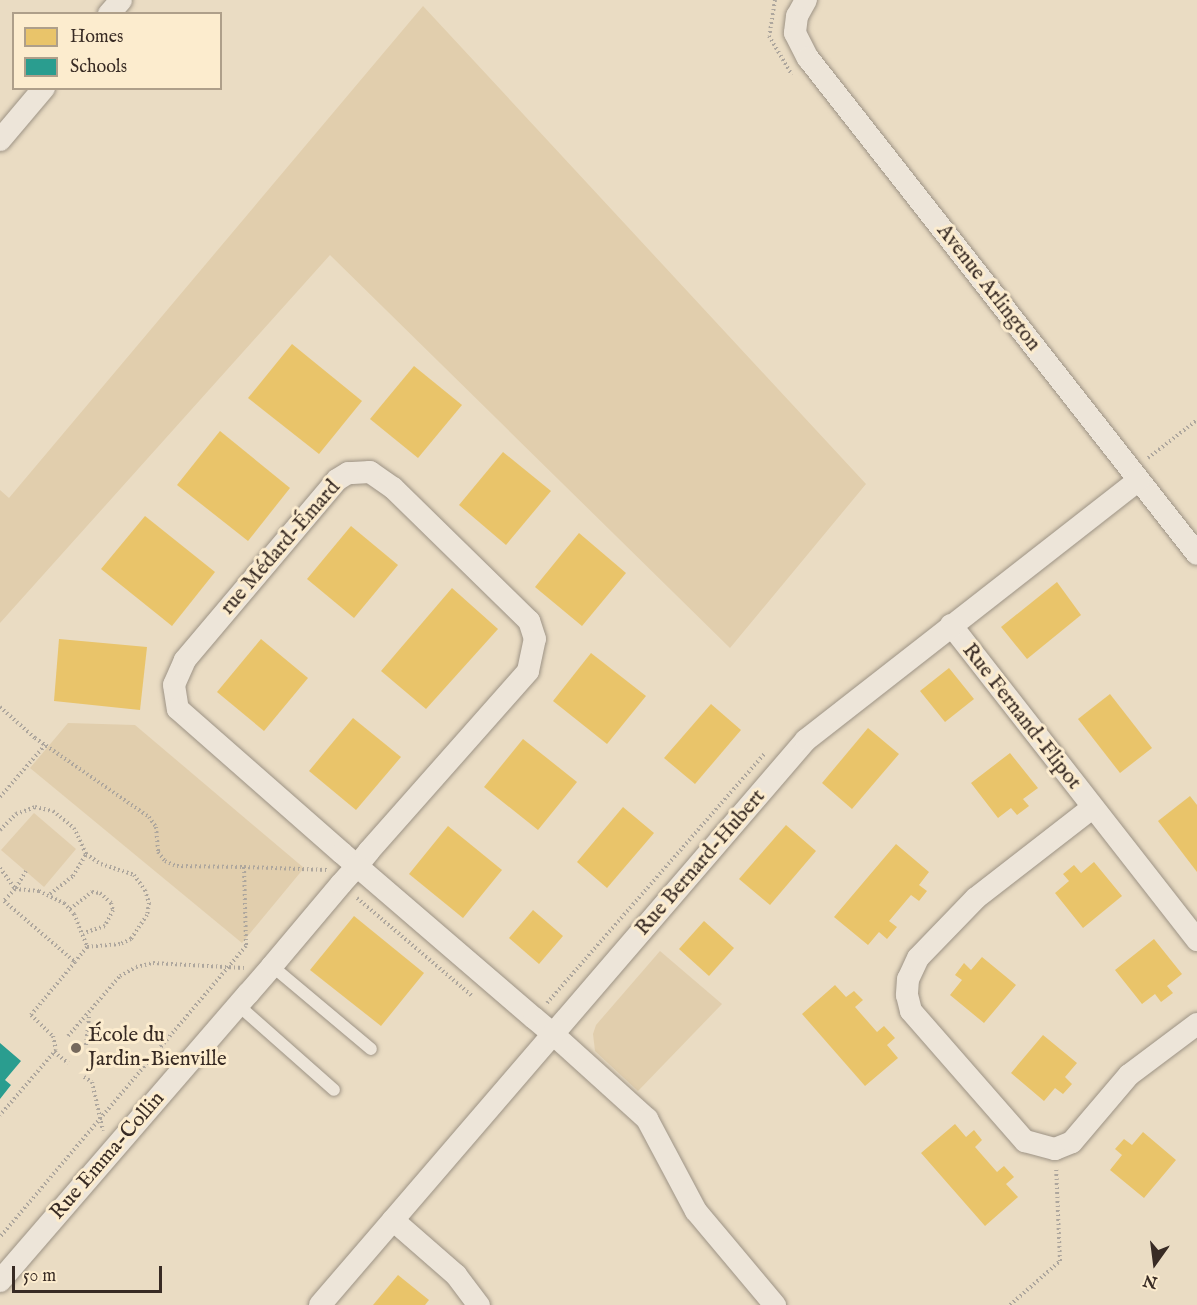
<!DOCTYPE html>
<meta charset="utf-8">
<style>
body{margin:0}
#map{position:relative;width:1197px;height:1305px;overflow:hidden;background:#eadcc3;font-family:"IM FELL English",serif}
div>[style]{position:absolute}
.green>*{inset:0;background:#e1cead}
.homes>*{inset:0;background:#e9c46a}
.schools>*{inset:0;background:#2a9d8f}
.path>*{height:4px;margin-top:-2px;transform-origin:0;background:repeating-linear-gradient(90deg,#ada69d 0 1.5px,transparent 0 4.5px)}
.roads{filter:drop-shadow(0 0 2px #9d9385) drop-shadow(0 0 2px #9d9385)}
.lane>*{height:12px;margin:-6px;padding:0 6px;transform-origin:6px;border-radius:6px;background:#ede5d9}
.street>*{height:22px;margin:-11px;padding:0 11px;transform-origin:11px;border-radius:11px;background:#ede5d9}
.dots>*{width:16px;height:16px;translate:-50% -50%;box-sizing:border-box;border:3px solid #fcecce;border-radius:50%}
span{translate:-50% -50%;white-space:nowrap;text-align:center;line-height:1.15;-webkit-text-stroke:6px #fcecce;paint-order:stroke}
.street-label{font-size:21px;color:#382b24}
.poi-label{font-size:21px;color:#382b24}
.left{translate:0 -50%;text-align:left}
.legend{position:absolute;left:12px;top:12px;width:210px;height:78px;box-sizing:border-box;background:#fcecce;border:2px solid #ae9f8a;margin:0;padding:8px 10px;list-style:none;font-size:18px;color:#382b24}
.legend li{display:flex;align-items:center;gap:12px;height:30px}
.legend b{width:30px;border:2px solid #ae9f8a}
.north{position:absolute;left:1125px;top:1233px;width:60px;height:60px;-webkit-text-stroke:4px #fcecce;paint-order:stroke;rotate:194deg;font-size:16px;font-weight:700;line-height:24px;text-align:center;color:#382b24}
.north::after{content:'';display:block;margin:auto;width:21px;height:27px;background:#382b24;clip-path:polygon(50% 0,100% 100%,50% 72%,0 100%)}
.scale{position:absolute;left:12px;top:1266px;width:150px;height:27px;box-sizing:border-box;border:3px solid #382b24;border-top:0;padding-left:8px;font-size:18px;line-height:21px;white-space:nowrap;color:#382b24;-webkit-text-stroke:4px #fcecce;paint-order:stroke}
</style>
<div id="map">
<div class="green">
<i style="clip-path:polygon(423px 6px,866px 484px,730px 648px,330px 255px,0 623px,0 490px,9px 498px)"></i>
<i style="clip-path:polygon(68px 723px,135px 725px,304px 868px,242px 943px,30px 768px)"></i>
<i style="clip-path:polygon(34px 813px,76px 849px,44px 887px,1px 850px)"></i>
<i style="clip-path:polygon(660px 951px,722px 1004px,638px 1091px,595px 1051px,593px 1034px,596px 1025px)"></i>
</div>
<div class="homes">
<i style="clip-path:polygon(292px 344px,362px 401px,319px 454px,248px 398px)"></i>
<i style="clip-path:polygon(414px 366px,462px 405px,418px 458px,370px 419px)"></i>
<i style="clip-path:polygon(220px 431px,290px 488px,248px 541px,177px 485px)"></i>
<i style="clip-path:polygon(503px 452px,551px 491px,506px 545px,459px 505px)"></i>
<i style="clip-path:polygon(145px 516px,215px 572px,172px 626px,101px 569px)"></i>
<i style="clip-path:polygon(351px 526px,398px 565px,354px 618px,307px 579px)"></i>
<i style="clip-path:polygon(579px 533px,626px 573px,582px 626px,535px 587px)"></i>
<i style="clip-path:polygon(1057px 582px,1081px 615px,1027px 659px,1001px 627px)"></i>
<i style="clip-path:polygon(452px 588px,498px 629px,426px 709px,381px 671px)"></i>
<i style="clip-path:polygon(59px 639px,147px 647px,140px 710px,54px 701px)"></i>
<i style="clip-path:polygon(261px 639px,308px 678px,264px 731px,217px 692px)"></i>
<i style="clip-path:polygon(591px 653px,646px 696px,607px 744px,553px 701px)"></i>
<i style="clip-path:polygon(949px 668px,974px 699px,945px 722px,920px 691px)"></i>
<i style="clip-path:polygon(1110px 694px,1152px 748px,1120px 773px,1078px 719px)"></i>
<i style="clip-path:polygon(711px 704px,741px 730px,695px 784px,664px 758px)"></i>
<i style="clip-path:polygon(353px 718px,401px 757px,356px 810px,309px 771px)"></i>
<i style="clip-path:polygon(868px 728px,899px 754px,852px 809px,822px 783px)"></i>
<i style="clip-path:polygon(523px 739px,577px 782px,538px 830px,484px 787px)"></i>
<i style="clip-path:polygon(1010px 753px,1038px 788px,1023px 799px,1029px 806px,1017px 815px,1011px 808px,998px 818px,971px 783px)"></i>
<i style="clip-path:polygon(1190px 796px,1197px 805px,1197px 872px,1158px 821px)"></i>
<i style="clip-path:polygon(623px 807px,654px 833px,607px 888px,577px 862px)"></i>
<i style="clip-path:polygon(786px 825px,816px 851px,770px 905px,739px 879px)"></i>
<i style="clip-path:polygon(448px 826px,502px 870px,463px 918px,409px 874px)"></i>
<i style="clip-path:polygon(896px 844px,929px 872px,919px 885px,927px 891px,919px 901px,911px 895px,889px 921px,897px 927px,887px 939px,879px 932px,868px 945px,834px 917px)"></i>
<i style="clip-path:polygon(1094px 862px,1122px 896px,1083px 928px,1055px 893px,1069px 881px,1063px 874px,1074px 865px,1081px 873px)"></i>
<i style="clip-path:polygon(533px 910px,563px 936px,539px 964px,509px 938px)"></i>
<i style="clip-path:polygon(354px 916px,424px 973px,381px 1026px,310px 970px)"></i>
<i style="clip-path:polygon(704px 921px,734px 948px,709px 976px,679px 949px)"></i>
<i style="clip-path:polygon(1154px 939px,1182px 974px,1167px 986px,1173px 993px,1161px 1002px,1155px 994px,1142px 1004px,1115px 970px)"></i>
<i style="clip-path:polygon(982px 957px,1016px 985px,984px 1023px,950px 995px,962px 980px,955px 975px,964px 963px,971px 970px)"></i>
<i style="clip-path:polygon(835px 985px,846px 997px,854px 991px,863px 1000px,855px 1007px,877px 1032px,884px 1026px,895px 1038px,887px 1045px,898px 1058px,865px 1086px,802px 1014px)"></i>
<i style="clip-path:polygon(1043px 1035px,1077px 1063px,1065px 1077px,1072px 1084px,1063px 1094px,1055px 1088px,1044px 1101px,1011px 1073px)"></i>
<i style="clip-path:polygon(955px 1124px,966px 1137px,974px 1130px,982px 1140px,975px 1147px,997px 1172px,1004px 1166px,1014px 1177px,1006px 1184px,1018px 1197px,985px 1226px,921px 1153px)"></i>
<i style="clip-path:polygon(1143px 1132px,1176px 1160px,1144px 1198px,1110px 1170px,1122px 1155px,1115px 1149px,1124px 1139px,1132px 1145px)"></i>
<i style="clip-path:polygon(398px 1275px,429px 1300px,425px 1305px,373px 1305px)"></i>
</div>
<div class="schools">
<i style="clip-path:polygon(0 1043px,21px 1061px,5px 1080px,11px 1085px,0 1099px)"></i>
</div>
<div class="path">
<i style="left:775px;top:0;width:36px;rotate:99deg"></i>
<i style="left:769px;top:36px;width:45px;rotate:59.5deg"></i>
<i style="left:1148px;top:458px;width:62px;rotate:-37.8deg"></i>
<i style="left:0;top:707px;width:47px;rotate:41.5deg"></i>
<i style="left:35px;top:738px;width:139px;rotate:34.7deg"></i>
<i style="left:149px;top:817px;width:12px;rotate:55deg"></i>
<i style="left:156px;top:827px;width:25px;rotate:85deg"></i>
<i style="left:158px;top:852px;width:11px;rotate:52deg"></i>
<i style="left:165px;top:861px;width:13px;rotate:23deg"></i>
<i style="left:177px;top:866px;width:67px;rotate:0.9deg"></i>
<i style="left:244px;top:867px;width:79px;rotate:88.5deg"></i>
<i style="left:246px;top:946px;width:381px;rotate:130.2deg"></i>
<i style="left:0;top:797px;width:69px;rotate:-49.1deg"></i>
<i style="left:0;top:830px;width:23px;rotate:-45deg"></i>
<i style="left:16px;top:814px;width:20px;rotate:-20deg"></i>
<i style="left:35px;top:807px;width:18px;rotate:13deg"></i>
<i style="left:53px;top:811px;width:27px;rotate:39deg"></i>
<i style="left:74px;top:828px;width:29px;rotate:65deg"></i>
<i style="left:86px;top:854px;width:18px;rotate:34deg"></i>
<i style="left:101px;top:864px;width:35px;rotate:18deg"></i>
<i style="left:134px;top:875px;width:19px;rotate:54deg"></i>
<i style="left:145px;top:890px;width:14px;rotate:73deg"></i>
<i style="left:149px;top:903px;width:12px;rotate:99deg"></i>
<i style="left:147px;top:915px;width:29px;rotate:124deg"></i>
<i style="left:131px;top:939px;width:12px;rotate:156deg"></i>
<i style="left:120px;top:944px;width:33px;rotate:175deg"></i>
<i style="left:87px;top:947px;width:19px;rotate:129deg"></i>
<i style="left:244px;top:867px;width:83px;rotate:2.1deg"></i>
<i style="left:0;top:868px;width:26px;rotate:54deg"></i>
<i style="left:15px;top:889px;width:16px;rotate:133deg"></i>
<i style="left:4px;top:901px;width:94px;rotate:40.7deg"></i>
<i style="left:75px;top:962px;width:69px;rotate:129.7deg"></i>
<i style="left:31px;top:1015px;width:30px;rotate:44deg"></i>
<i style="left:53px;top:1036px;width:14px;rotate:78deg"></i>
<i style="left:56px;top:1050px;width:86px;rotate:130.7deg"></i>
<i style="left:26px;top:871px;width:21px;rotate:121deg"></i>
<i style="left:15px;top:889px;width:24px;rotate:5deg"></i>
<i style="left:39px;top:891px;width:28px;rotate:26deg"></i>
<i style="left:64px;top:903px;width:15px;rotate:48deg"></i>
<i style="left:74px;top:914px;width:35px;rotate:68deg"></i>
<i style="left:50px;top:894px;width:29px;rotate:-38deg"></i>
<i style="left:73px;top:876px;width:26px;rotate:-59deg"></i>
<i style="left:357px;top:898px;width:151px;rotate:40.4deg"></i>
<i style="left:70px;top:909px;width:28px;rotate:-38deg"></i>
<i style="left:92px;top:892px;width:8px;rotate:7deg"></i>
<i style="left:100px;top:893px;width:15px;rotate:42deg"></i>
<i style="left:111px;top:903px;width:7px;rotate:74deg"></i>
<i style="left:113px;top:910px;width:18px;rotate:117deg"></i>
<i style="left:105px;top:926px;width:23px;rotate:162deg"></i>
<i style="left:547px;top:1003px;width:332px;rotate:-48.9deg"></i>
<i style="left:68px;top:1036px;width:79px;rotate:-49.1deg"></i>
<i style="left:120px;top:976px;width:18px;rotate:-29deg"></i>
<i style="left:136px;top:967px;width:17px;rotate:-13deg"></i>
<i style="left:153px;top:963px;width:91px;rotate:3.1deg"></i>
<i style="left:86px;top:1045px;width:31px;rotate:-84deg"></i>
<i style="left:54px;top:1052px;width:18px;rotate:38deg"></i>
<i style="left:84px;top:1077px;width:9px;rotate:32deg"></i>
<i style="left:92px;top:1082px;width:50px;rotate:77.3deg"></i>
<i style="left:1010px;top:1305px;width:67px;rotate:-41.3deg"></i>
<i style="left:1060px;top:1261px;width:94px;rotate:-92.4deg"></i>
</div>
<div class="roads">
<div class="lane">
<i style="left:272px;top:966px;width:129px;rotate:40deg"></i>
<i style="left:238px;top:1005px;width:128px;rotate:41.5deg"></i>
</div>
<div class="street">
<i style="left:806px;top:0;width:18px;rotate:119deg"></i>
<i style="left:797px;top:16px;width:17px;rotate:97deg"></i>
<i style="left:795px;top:33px;width:28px;rotate:63deg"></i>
<i style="left:808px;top:58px;width:630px;rotate:51.89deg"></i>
<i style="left:109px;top:14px;width:18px;rotate:-49deg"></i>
<i style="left:0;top:140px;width:68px;rotate:-49.8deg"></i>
<i style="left:951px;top:625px;width:400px;rotate:52deg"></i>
<i style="left:1092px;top:808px;width:147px;rotate:142.2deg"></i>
<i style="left:976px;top:898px;width:83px;rotate:134deg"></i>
<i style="left:918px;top:958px;width:23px;rotate:115deg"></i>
<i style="left:908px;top:979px;width:16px;rotate:94deg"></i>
<i style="left:907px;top:995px;width:16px;rotate:76deg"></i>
<i style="left:911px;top:1011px;width:173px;rotate:48.8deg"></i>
<i style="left:1025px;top:1141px;width:31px;rotate:15deg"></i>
<i style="left:1055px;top:1149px;width:18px;rotate:-22deg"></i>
<i style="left:1072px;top:1142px;width:88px;rotate:-49.6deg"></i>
<i style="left:1129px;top:1075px;width:85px;rotate:-36.9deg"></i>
<i style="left:393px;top:1220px;width:84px;rotate:41.1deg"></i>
<i style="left:456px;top:1275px;width:38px;rotate:53deg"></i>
<i style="left:0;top:1281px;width:379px;rotate:-49.2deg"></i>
<i style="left:248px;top:994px;width:37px;rotate:-49deg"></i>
<i style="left:272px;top:966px;width:107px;rotate:-49.9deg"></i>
<i style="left:341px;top:884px;width:24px;rotate:-48deg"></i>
<i style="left:357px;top:866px;width:19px;rotate:-51deg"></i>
<i style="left:369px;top:851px;width:240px;rotate:-48.5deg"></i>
<i style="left:528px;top:671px;width:33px;rotate:-78deg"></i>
<i style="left:535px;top:639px;width:19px;rotate:-108deg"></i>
<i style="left:529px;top:621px;width:190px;rotate:-135.6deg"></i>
<i style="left:393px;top:488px;width:28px;rotate:-145deg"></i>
<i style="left:370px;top:472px;width:22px;rotate:177deg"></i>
<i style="left:348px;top:473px;width:13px;rotate:148deg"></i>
<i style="left:337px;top:480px;width:236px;rotate:130.2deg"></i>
<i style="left:185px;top:660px;width:27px;rotate:114deg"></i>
<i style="left:174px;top:685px;width:24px;rotate:81deg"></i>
<i style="left:178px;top:709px;width:218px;rotate:41.3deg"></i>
<i style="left:342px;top:853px;width:20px;rotate:41deg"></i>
<i style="left:357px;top:866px;width:233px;rotate:40.7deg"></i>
<i style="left:534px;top:1018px;width:25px;rotate:40deg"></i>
<i style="left:553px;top:1034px;width:127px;rotate:42.1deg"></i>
<i style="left:647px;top:1119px;width:104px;rotate:62deg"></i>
<i style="left:696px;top:1211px;width:123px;rotate:50deg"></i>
<i style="left:320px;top:1305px;width:745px;rotate:-49.3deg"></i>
<i style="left:806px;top:740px;width:422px;rotate:-38deg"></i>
</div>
</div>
<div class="dots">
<i style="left:76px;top:1048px;background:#76695c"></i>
</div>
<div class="street-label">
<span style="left:988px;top:288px;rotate:52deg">Avenue Arlington</span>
<span style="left:281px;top:548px;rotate:-49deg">rue Médard-Émard</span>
<span style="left:1021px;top:717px;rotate:52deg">Rue Fernand-Flipot</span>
<span style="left:701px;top:863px;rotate:-49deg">Rue Bernard-Hubert</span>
<span style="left:108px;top:1156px;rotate:-49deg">Rue Emma-Collin</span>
</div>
<div class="poi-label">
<span class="left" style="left:88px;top:1048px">École du<br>Jardin-Bienville</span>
</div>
<ul class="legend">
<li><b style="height:16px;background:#e9c46a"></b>Homes</li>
<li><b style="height:16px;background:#2a9d8f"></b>Schools</li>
</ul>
<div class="north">N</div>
<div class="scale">50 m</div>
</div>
